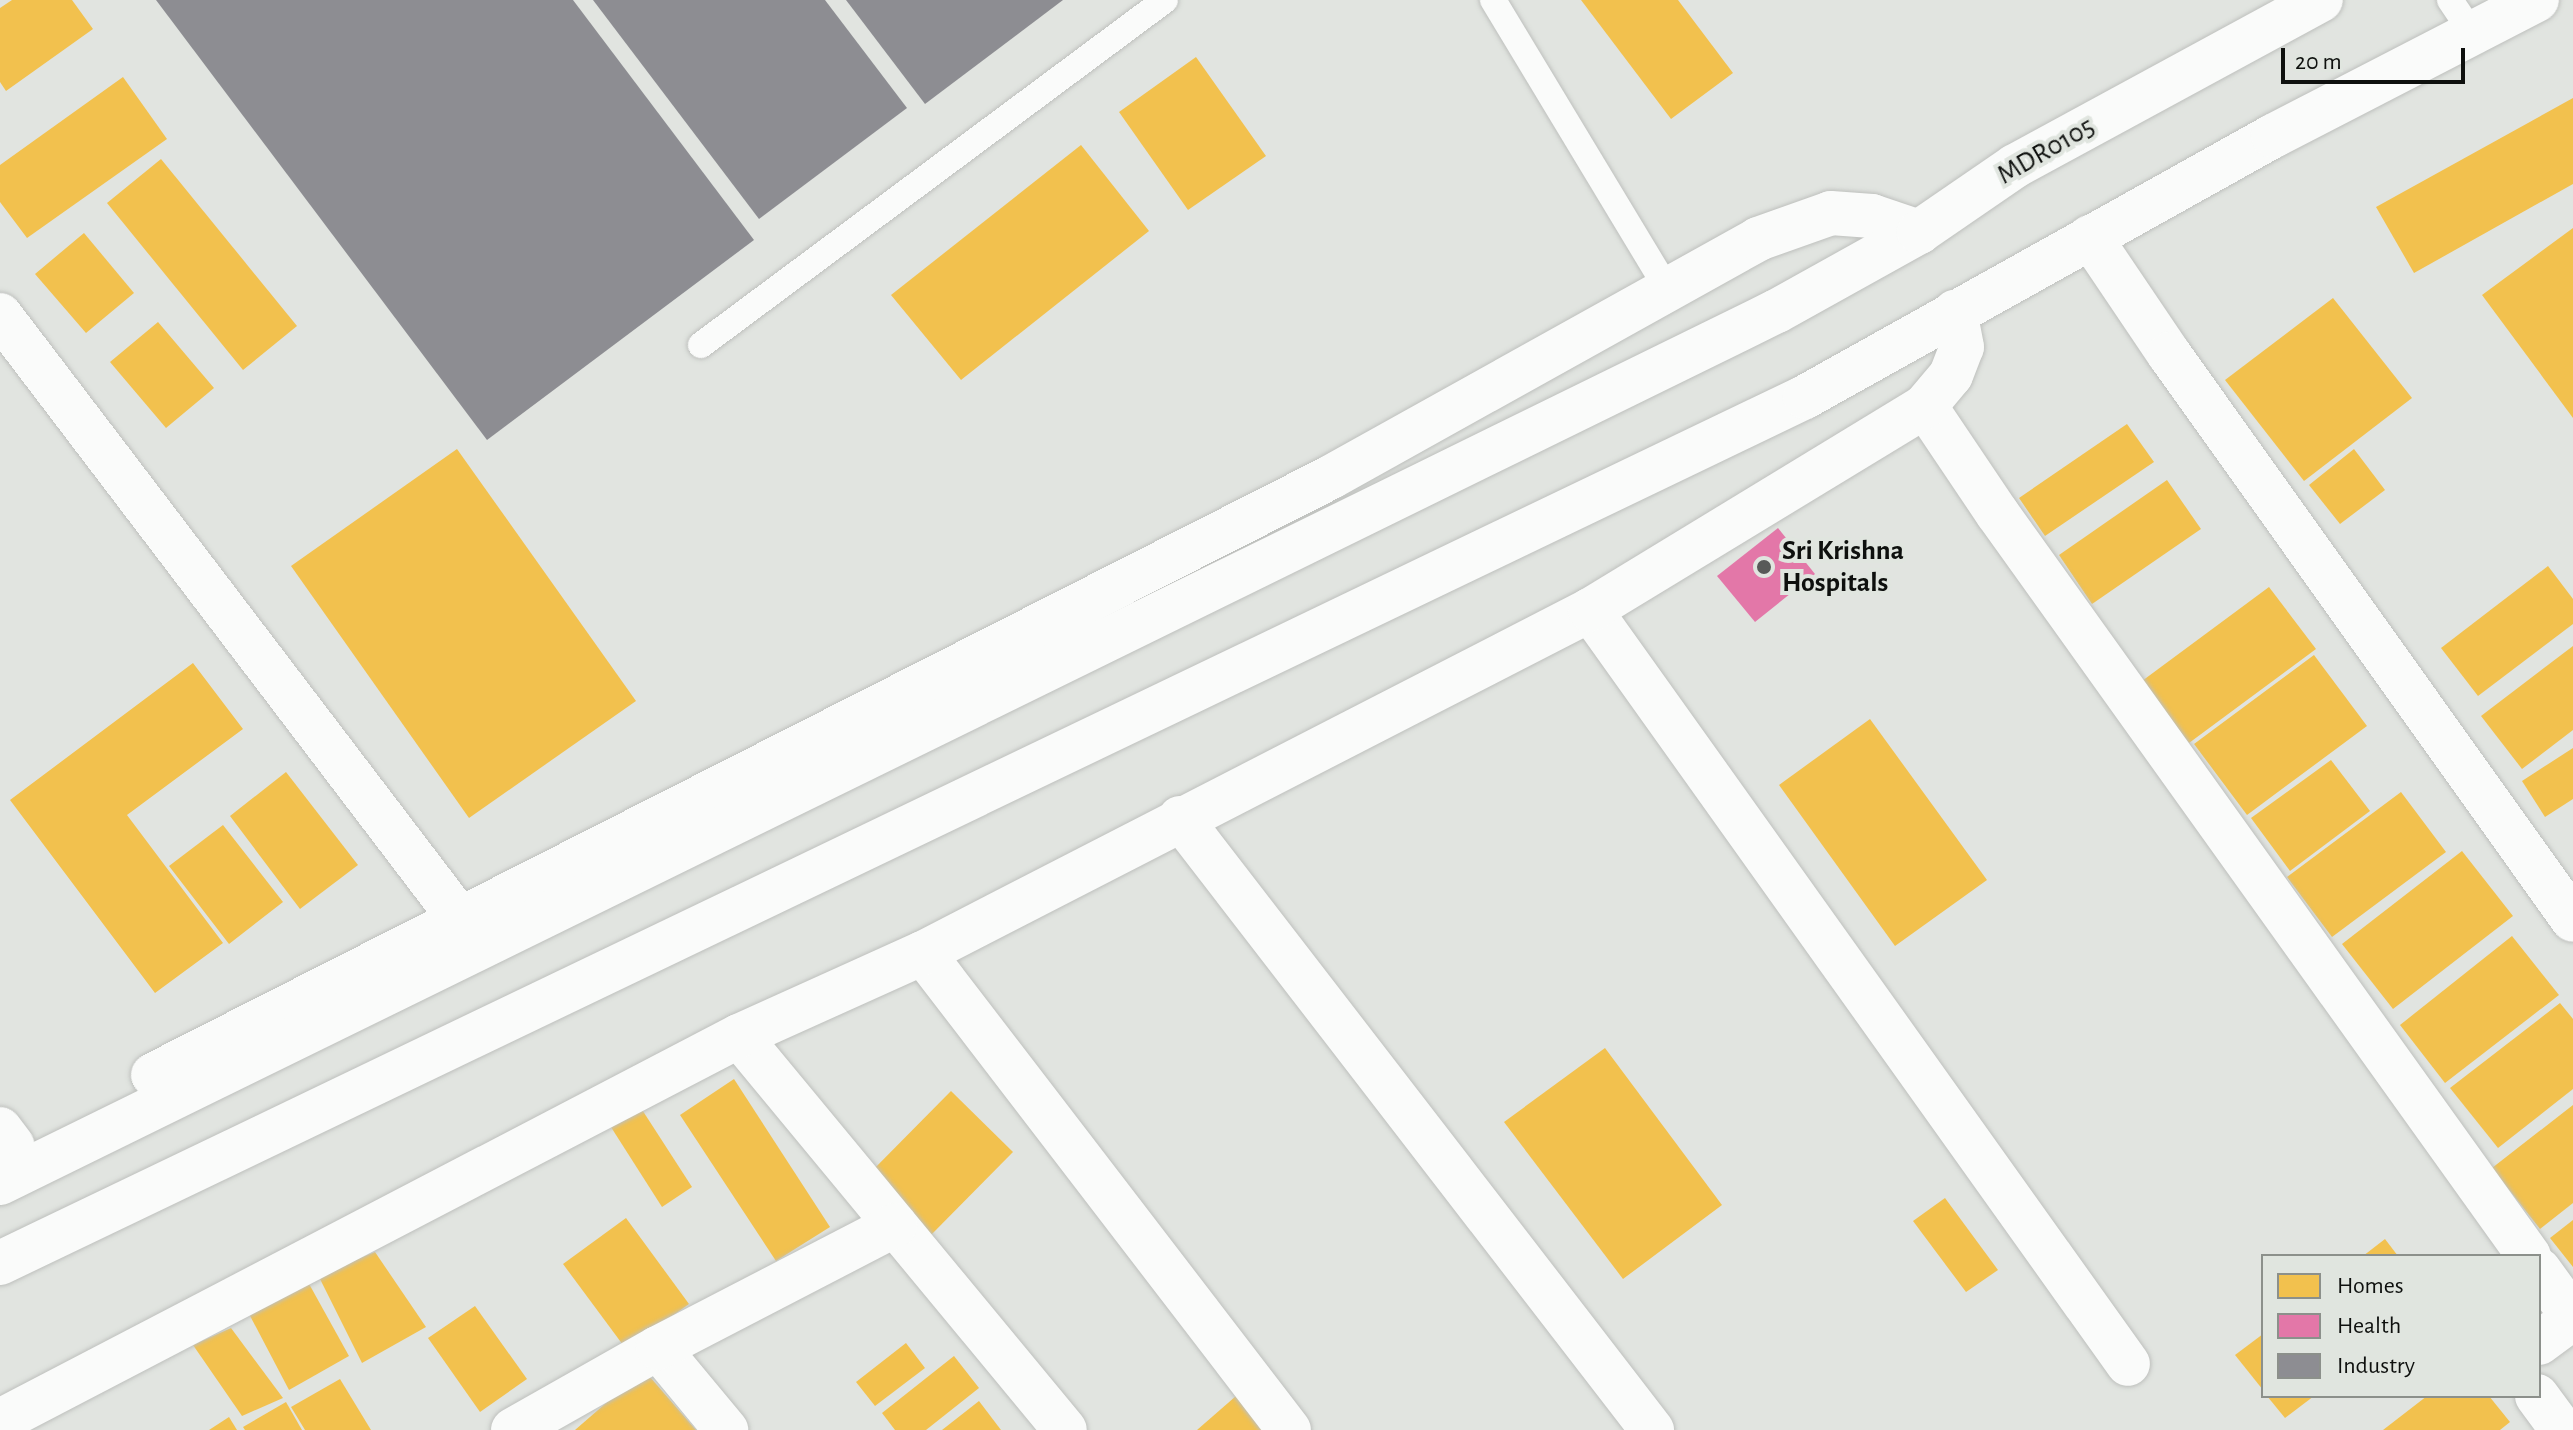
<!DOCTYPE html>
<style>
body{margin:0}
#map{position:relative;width:2573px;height:1430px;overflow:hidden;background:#e1e4e0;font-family:"Alegreya Sans",sans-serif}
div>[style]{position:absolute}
.homes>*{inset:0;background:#f2c14e}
.health>*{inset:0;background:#e377a8}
.industry>*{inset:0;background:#8d8d92}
.roads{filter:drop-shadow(0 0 2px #bec0bd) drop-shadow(0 0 2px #bec0bd)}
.lane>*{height:26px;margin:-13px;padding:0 13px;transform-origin:13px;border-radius:13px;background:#fafbfa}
.street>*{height:44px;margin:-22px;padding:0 22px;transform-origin:22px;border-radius:22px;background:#fafbfa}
.secondary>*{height:44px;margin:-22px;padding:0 22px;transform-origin:22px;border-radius:22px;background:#fafbfa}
.dots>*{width:22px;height:22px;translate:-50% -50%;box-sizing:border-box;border:4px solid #e0e5df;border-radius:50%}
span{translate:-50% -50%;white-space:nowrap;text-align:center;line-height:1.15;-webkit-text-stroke:8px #e0e5df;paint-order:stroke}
.street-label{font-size:28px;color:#0e100e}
.poi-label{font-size:28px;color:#0e100e;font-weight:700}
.left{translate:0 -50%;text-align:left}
.legend{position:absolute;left:2261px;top:1254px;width:280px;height:144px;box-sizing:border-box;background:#e0e5df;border:2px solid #8c908b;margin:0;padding:10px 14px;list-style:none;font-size:24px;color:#0e100e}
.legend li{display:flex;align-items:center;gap:16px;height:40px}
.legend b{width:40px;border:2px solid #8c908b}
.scale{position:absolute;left:2281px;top:48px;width:184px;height:36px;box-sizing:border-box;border:4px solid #0e100e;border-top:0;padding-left:10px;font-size:24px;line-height:28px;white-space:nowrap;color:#0e100e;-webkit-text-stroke:6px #e0e5df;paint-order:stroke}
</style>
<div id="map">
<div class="homes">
<i style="clip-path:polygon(12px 0,72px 0,93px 29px,6px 91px,0 82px,0 8px)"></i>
<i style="clip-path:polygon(1581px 0,1678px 0,1733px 73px,1671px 119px)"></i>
<i style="clip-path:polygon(1196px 57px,1266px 156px,1188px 210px,1119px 112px)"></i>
<i style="clip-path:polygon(123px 77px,167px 139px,27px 238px,0 202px,0 165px)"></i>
<i style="clip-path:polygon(2573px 98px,2573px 184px,2414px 273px,2376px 207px)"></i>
<i style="clip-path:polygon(1081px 145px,1149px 231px,961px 380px,891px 295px)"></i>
<i style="clip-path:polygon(161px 159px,297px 326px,243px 370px,107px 203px)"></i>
<i style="clip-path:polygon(2573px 228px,2573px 418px,2482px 295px)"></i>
<i style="clip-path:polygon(84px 233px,134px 293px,86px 333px,35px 274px)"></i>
<i style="clip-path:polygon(2333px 298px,2412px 398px,2304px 481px,2225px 380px)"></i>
<i style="clip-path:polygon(158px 322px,214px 388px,166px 428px,110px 362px)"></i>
<i style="clip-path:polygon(2127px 424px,2154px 462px,2045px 536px,2019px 498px)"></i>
<i style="clip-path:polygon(457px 449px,636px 701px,469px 818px,291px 566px)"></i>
<i style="clip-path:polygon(2354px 449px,2385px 490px,2340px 524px,2309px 485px)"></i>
<i style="clip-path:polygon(2167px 480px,2201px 529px,2092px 604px,2059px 555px)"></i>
<i style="clip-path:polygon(2548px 566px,2573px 599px,2573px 624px,2478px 696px,2441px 648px)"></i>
<i style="clip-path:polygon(2269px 587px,2316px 649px,2189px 743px,2142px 681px)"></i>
<i style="clip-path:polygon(2573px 646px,2573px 730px,2522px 769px,2481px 716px)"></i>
<i style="clip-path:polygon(2314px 655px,2367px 726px,2247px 815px,2194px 744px)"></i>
<i style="clip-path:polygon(193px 663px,243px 729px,127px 815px,223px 943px,155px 993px,10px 800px)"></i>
<i style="clip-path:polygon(1870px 719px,1987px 880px,1895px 946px,1779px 785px)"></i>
<i style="clip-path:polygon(2573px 748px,2573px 799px,2545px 817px,2522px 781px)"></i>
<i style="clip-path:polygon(2331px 760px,2370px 811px,2290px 871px,2251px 818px)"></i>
<i style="clip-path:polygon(286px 772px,358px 865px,300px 909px,230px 816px)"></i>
<i style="clip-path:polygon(2401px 792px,2446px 852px,2332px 937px,2287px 877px)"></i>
<i style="clip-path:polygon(223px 825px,283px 902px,229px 944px,169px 866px)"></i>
<i style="clip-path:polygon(2462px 851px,2513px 916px,2393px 1009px,2342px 944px)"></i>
<i style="clip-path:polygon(2512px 936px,2559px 995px,2445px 1083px,2400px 1025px)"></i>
<i style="clip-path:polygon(2560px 1003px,2573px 1019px,2573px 1089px,2498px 1148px,2450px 1088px)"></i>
<i style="clip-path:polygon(1605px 1048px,1722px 1205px,1623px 1279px,1504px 1122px)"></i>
<i style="clip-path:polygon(734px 1079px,830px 1227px,776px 1261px,680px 1115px)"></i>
<i style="clip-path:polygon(951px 1091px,1013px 1152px,929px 1237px,867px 1176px)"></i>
<i style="clip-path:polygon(639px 1105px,692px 1187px,662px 1207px,609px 1124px)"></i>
<i style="clip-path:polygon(2573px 1105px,2573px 1203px,2540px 1229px,2492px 1168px)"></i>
<i style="clip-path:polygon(1945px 1198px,1998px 1270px,1966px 1292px,1913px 1221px)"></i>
<i style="clip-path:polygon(626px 1218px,689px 1304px,626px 1349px,563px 1264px)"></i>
<i style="clip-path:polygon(2573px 1220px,2573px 1267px,2550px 1238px)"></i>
<i style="clip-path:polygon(2385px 1239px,2398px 1256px,2363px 1256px)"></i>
<i style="clip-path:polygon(375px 1252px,426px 1327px,362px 1363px,318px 1275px)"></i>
<i style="clip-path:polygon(308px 1282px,349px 1356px,289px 1390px,247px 1310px)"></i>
<i style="clip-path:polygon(475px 1306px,527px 1379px,480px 1412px,428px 1338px)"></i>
<i style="clip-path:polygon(231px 1328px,283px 1398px,242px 1416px,193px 1345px)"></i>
<i style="clip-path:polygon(2263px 1334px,2263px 1390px,2235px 1355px)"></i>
<i style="clip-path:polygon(906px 1343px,925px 1368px,875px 1406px,856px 1382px)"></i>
<i style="clip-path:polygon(954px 1356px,979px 1388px,926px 1430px,895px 1430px,882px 1413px)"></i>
<i style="clip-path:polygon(644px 1370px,696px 1430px,575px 1430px)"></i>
<i style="clip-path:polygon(340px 1379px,371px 1430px,305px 1430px,291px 1407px)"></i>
<i style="clip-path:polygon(1236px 1396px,1266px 1430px,1197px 1430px)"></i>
<i style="clip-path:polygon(2267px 1396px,2314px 1396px,2285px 1418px)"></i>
<i style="clip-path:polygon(2427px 1396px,2489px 1396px,2510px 1422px,2500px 1430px,2383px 1430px)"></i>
<i style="clip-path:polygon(979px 1401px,1001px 1430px,942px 1430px)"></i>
<i style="clip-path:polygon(286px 1402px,302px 1430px,245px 1430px,243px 1427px)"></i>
<i style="clip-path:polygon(229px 1417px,237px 1430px,209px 1430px)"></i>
</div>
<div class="health">
<i style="clip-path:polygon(1778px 528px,1815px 574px,1755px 622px,1717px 576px)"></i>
</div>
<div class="industry">
<i style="clip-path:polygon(156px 0,573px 0,754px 240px,487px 440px)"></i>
<i style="clip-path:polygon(593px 0,825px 0,907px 108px,759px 219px)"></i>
<i style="clip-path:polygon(846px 0,1063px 0,925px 104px)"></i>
</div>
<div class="roads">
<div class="lane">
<i style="left:1493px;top:0;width:339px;rotate:58.9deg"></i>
<i style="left:2450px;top:0;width:40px;rotate:56deg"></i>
<i style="left:701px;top:345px;width:578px;rotate:-36.63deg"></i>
</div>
<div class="street">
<i style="left:0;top:315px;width:758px;rotate:52.72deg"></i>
<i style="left:1925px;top:406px;width:129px;rotate:56.1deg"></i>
<i style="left:1997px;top:513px;width:914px;rotate:54.4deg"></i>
<i style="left:1590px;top:610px;width:926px;rotate:54.49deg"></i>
<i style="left:1180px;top:818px;width:773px;rotate:52.36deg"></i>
<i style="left:923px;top:953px;width:601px;rotate:52.5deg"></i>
<i style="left:739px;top:1036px;width:511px;rotate:50.4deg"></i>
<i style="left:0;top:1129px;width:21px;rotate:53deg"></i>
<i style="left:2539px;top:1270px;width:58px;rotate:54.1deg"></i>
<i style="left:2539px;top:1343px;width:42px;rotate:-36.3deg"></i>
<i style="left:658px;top:1348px;width:107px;rotate:50.3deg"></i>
<i style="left:2537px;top:1396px;width:42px;rotate:53.7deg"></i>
<i style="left:513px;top:1430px;width:167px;rotate:-29.5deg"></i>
<i style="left:658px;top:1348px;width:267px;rotate:-27.4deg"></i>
</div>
<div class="secondary">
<i style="left:2090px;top:237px;width:141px;rotate:56deg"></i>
<i style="left:2169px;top:354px;width:695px;rotate:54.48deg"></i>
<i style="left:153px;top:1075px;width:1321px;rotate:-26.91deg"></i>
<i style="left:1331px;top:477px;width:489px;rotate:-29.1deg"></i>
<i style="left:1758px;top:239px;width:77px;rotate:-19.6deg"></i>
<i style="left:1831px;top:213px;width:41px;rotate:4.2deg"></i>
<i style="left:1872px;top:216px;width:50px;rotate:18.8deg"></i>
<i style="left:0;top:1183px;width:1979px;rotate:-26.14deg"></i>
<i style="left:1777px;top:311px;width:162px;rotate:-29.1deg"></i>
<i style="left:1919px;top:232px;width:116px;rotate:-34.5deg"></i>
<i style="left:2015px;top:166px;width:348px;rotate:-28.5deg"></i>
<i style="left:0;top:1263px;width:2002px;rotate:-25.63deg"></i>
<i style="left:1805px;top:397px;width:536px;rotate:-29.15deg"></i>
<i style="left:2273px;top:136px;width:297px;rotate:-27.3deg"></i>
<i style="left:0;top:1421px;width:833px;rotate:-27.52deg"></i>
<i style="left:739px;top:1036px;width:202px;rotate:-24.3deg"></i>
<i style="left:923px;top:953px;width:750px;rotate:-27.21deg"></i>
<i style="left:1590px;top:610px;width:392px;rotate:-31.3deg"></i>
<i style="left:1925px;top:406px;width:40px;rotate:-50deg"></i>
<i style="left:1951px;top:375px;width:30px;rotate:-69deg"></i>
<i style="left:1962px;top:347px;width:36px;rotate:-101deg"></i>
</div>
</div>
<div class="dots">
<i style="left:1764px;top:567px;background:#585a58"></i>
</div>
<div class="street-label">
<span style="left:2046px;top:151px;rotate:-30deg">MDR0105</span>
</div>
<div class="poi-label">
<span class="left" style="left:1782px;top:567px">Sri Krishna<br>Hospitals</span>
</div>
<ul class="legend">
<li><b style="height:22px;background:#f2c14e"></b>Homes</li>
<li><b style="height:22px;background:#e377a8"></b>Health</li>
<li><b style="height:22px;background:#8d8d92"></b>Industry</li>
</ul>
<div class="scale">20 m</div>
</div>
